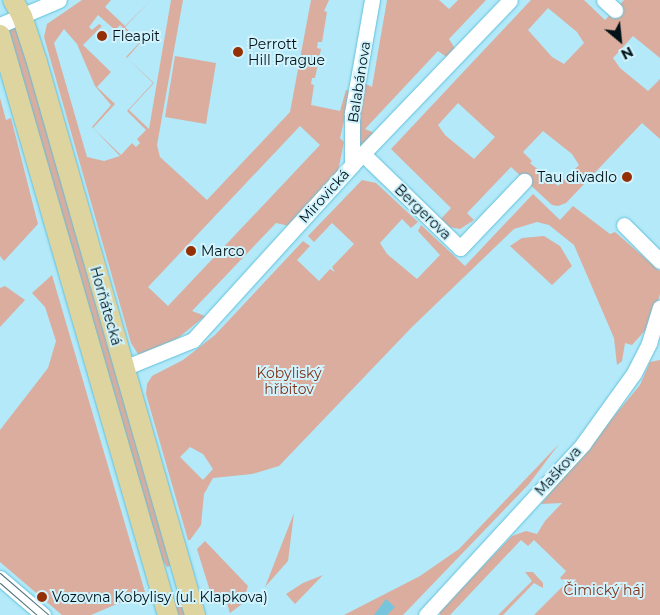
<!DOCTYPE html>
<meta charset="utf-8">
<style>
body{margin:0}
#map{position:relative;width:660px;height:615px;overflow:hidden;background:#b3e9f9;font-family:Montserrat,sans-serif}
div>[style]{position:absolute}
.green>*{inset:0;background:#dbad9e}
.water>*{inset:0;background:#76c5dc}
.roads{filter:drop-shadow(0 0 1px #60c0da) drop-shadow(0 0 1px #60c0da)}
.minor>*{height:15px;margin:-7.5px;padding:0 7.5px;transform-origin:7.5px;border-radius:7.5px;background:#fff}
.major>*{height:20px;margin:-10px;padding:0 10px;transform-origin:10px;border-radius:10px;background:#ded4a0}
.tram>*{height:1px;margin:-0.5px;padding:0 0.5px;transform-origin:0.5px;border-radius:0.5px;background:#52747e}
.dots>*{width:14px;height:14px;translate:-50% -50%;box-sizing:border-box;border:2px solid #d0f3fd;border-radius:50%}
span{translate:-50% -50%;white-space:nowrap;text-align:center;line-height:1.15;-webkit-text-stroke:4px #d0f3fd;paint-order:stroke}
.poi-label{font-size:14px;color:#001217}
.left{translate:0 -50%;text-align:left}
.right{translate:-100% -50%;text-align:right}
.street-label{font-size:14px;color:#001217}
.park-label{font-size:14px;color:#803219}
.north{position:absolute;left:595px;top:15px;width:50px;height:50px;-webkit-text-stroke:4px #d0f3fd;paint-order:stroke;rotate:152deg;font-size:14px;font-weight:700;line-height:20px;text-align:center;color:#001217}
.north::after{content:'';display:block;margin:auto;width:18px;height:22px;background:#001217;clip-path:polygon(50% 0,100% 100%,50% 72%,0 100%)}
</style>
<div id="map">
<div class="green">
<i style="clip-path:polygon(evenodd,82px 0,111px 0,105px 7px,125px 26px,151px 0,125px 27px,140px 43px,127px 58px,154px 83px,129px 110px,149px 129px,171px 0,183px 0,157px 145px,160px 157px,207px 200px,290px 112px,311px 0,329px 0,324px 11px,327px 12px,322px 42px,318px 42px,317px 48px,321px 49px,315px 78px,312px 78px,311px 84px,314px 85px,311px 105px,340px 111px,346px 90px,351px 91px,340px 138px,344px 142px,338px 171px,289px 226px,276px 223px,192px 311px,205px 316px,178px 338px,143px 354px,138px 354px,131px 343px,44px 37px,47px 24px,82px 0,98px 15px,115px 30px,120px 25px,139px 43px,126px 57px,153px 83px,127px 111px,146px 130px,137px 139px,140px 143px,136px 147px,132px 143px,121px 155px,93px 128px,115px 104px,97px 87px,111px 72px,83px 45px,102px 26px,99px 24px,92px 30px,89px 27px,98px 15px,82px 0,64px 29px,77px 44px,95px 86px,111px 105px,92px 127px,120px 156px,104px 161px,87px 157px,54px 43px,64px 29px,82px 0,300px 126px,320px 145px,168px 306px,148px 287px,300px 126px)"></i>
<i style="clip-path:polygon(387px 0,439px 0,449px 9px,458px 0,486px 0,449px 39px,456px 50px,448px 58px,438px 51px,365px 129px,377px 134px,356px 153px,362px 82px,372px 87px)"></i>
<i style="clip-path:polygon(evenodd,531px 0,584px 0,605px 20px,624px 0,660px 0,660px 58px,633px 36px,613px 58px,620px 68px,648px 91px,660px 79px,660px 139px,642px 123px,566px 203px,558px 206px,552px 205px,511px 167px,467px 213px,474px 220px,460px 229px,449px 227px,440px 220px,451px 208px,391px 149px,531px 0,548px 8px,577px 32px,584px 43px,564px 64px,552px 57px,528px 30px,548px 8px,531px 0,458px 103px,495px 137px,474px 159px,445px 135px,438px 125px,458px 103px,531px 0,543px 131px,572px 154px,579px 165px,558px 186px,530px 163px,532px 161px,523px 152px,543px 131px)"></i>
<i style="clip-path:polygon(13px 26px,18px 27px,173px 565px,167px 567px,158px 554px,8px 31px)"></i>
<i style="clip-path:polygon(175px 56px,216px 63px,206px 124px,165px 117px)"></i>
<i style="clip-path:polygon(0 98px,6px 120px,11px 118px,38px 224px,4px 261px,0 256px)"></i>
<i style="clip-path:polygon(evenodd,362px 180px,376px 183px,418px 222px,411px 228px,402px 219px,380px 243px,387px 254px,417px 279px,440px 255px,418px 231px,421px 225px,465px 266px,533px 194px,560px 220px,573px 206px,610px 234px,615px 232px,660px 271px,660px 294px,651px 324px,632px 345px,625px 343px,622px 361px,617px 365px,614px 338px,574px 245px,549px 225px,537px 222px,514px 229px,412px 327px,279px 466px,252px 474px,213px 478px,204px 494px,201px 525px,190px 540px,188px 540px,146px 394px,147px 384px,152px 376px,183px 360px,215px 335px,303px 241px,310px 246px,297px 260px,319px 281px,330px 269px,335px 272px,332px 267px,354px 244px,332px 223px,314px 242px,308px 236px,362px 180px,190px 447px,203px 454px,213px 469px,203px 480px,180px 457px,190px 447px)"></i>
<i style="clip-path:polygon(544px 236px,560px 246px,572px 266px,552px 285px,510px 246px,522px 238px)"></i>
<i style="clip-path:polygon(52px 275px,145px 592px,91px 615px,62px 615px,0 562px,0 430px,48px 368px,56px 341px,45px 307px,32px 293px)"></i>
<i style="clip-path:polygon(5px 286px,25px 300px,0 327px,0 288px)"></i>
<i style="clip-path:polygon(660px 360px,660px 615px,534px 615px,566px 583px,560px 578px,566px 571px,534px 540px,528px 546px,521px 540px,450px 615px,440px 615px,440px 611px,512px 536px,526px 531px,537px 534px,545px 521px,562px 503px,541px 504px,640px 385px,650px 362px)"></i>
<i style="clip-path:polygon(559px 444px,529px 484px,403px 615px,344px 615px,420px 576px,459px 549px)"></i>
<i style="clip-path:polygon(294px 513px,288px 561px,265px 587px)"></i>
<i style="clip-path:polygon(205px 541px,248px 586px,242px 604px,230px 613px,226px 600px,214px 604px,197px 549px)"></i>
<i style="clip-path:polygon(525px 572px,533px 572px,543px 583px,543px 588px,534px 583px,503px 615px,498px 615px,532px 581px)"></i>
<i style="clip-path:polygon(323px 575px,295px 604px,286px 594px,303px 583px)"></i>
<i style="clip-path:polygon(178px 599px,180px 600px,186px 615px,175px 615px,174px 602px)"></i>
</div>
<div class="water">
<i style="clip-path:polygon(386px 599px,395px 607px,387px 615px,374px 615px)"></i>
</div>
<div class="roads">
<div class="minor">
<i style="left:604px;top:0;width:15px;rotate:42deg"></i>
<i style="left:0;top:25px;width:64px;rotate:-23deg"></i>
<i style="left:363px;top:154px;width:135px;rotate:44.1deg"></i>
<i style="left:460px;top:248px;width:93px;rotate:-46.3deg"></i>
<i style="left:352px;top:165px;width:52px;rotate:-90deg"></i>
<i style="left:352px;top:113px;width:115px;rotate:-80deg"></i>
<i style="left:624px;top:225px;width:51px;rotate:45deg"></i>
<i style="left:124px;top:368px;width:74px;rotate:-22.1deg"></i>
<i style="left:193px;top:340px;width:236px;rotate:-47.7deg"></i>
<i style="left:352px;top:165px;width:228px;rotate:-46.2deg"></i>
<i style="left:0;top:578px;width:57px;rotate:40.7deg"></i>
<i style="left:426px;top:615px;width:232px;rotate:-47.4deg"></i>
<i style="left:583px;top:444px;width:87px;rotate:-54.3deg"></i>
<i style="left:634px;top:373px;width:34px;rotate:-63deg"></i>
<i style="left:649px;top:343px;width:37px;rotate:-73deg"></i>
</div>
<div class="major">
<i style="left:13px;top:0;width:18px;rotate:61deg"></i>
<i style="left:22px;top:16px;width:48px;rotate:71.9deg"></i>
<i style="left:37px;top:62px;width:575px;rotate:74.05deg"></i>
<i style="left:0;top:35px;width:604px;rotate:73.85deg"></i>
</div>
</div>
<div class="tram">
<i style="left:0;top:573px;width:65px;rotate:40.6deg"></i>
<i style="left:0;top:583px;width:49px;rotate:40.9deg"></i>
</div>
<div class="dots">
<i style="left:102px;top:36px;background:#952f05"></i>
<i style="left:238px;top:52px;background:#952f05"></i>
<i style="left:627px;top:177px;background:#952f05"></i>
<i style="left:191px;top:251px;background:#952f05"></i>
<i style="left:42px;top:597px;background:#952f05"></i>
</div>
<div class="poi-label">
<span class="left" style="left:112px;top:36px">Fleapit</span>
<span class="left" style="left:248px;top:52px">Perrott<br>Hill Prague</span>
<span class="right" style="left:617px;top:177px">Tau divadlo</span>
<span class="left" style="left:201px;top:251px">Marco</span>
<span class="left" style="left:52px;top:597px">Vozovna Kobylisy (ul. Klapkova)</span>
</div>
<div class="street-label">
<span style="left:359px;top:82px;rotate:-81deg">Balabánova</span>
<span style="left:324px;top:196px;rotate:-48deg">Mirovická</span>
<span style="left:423px;top:212px;rotate:44deg">Bergerova</span>
<span style="left:106px;top:306px;rotate:74deg">Horňátecká</span>
<span style="left:558px;top:471px;rotate:-48deg">Maškova</span>
</div>
<div class="park-label">
<span style="left:289px;top:381px">Kobyliský<br>hřbitov</span>
<span style="left:604px;top:590px">Čimický háj</span>
</div>
<div class="north">N</div>
</div>
